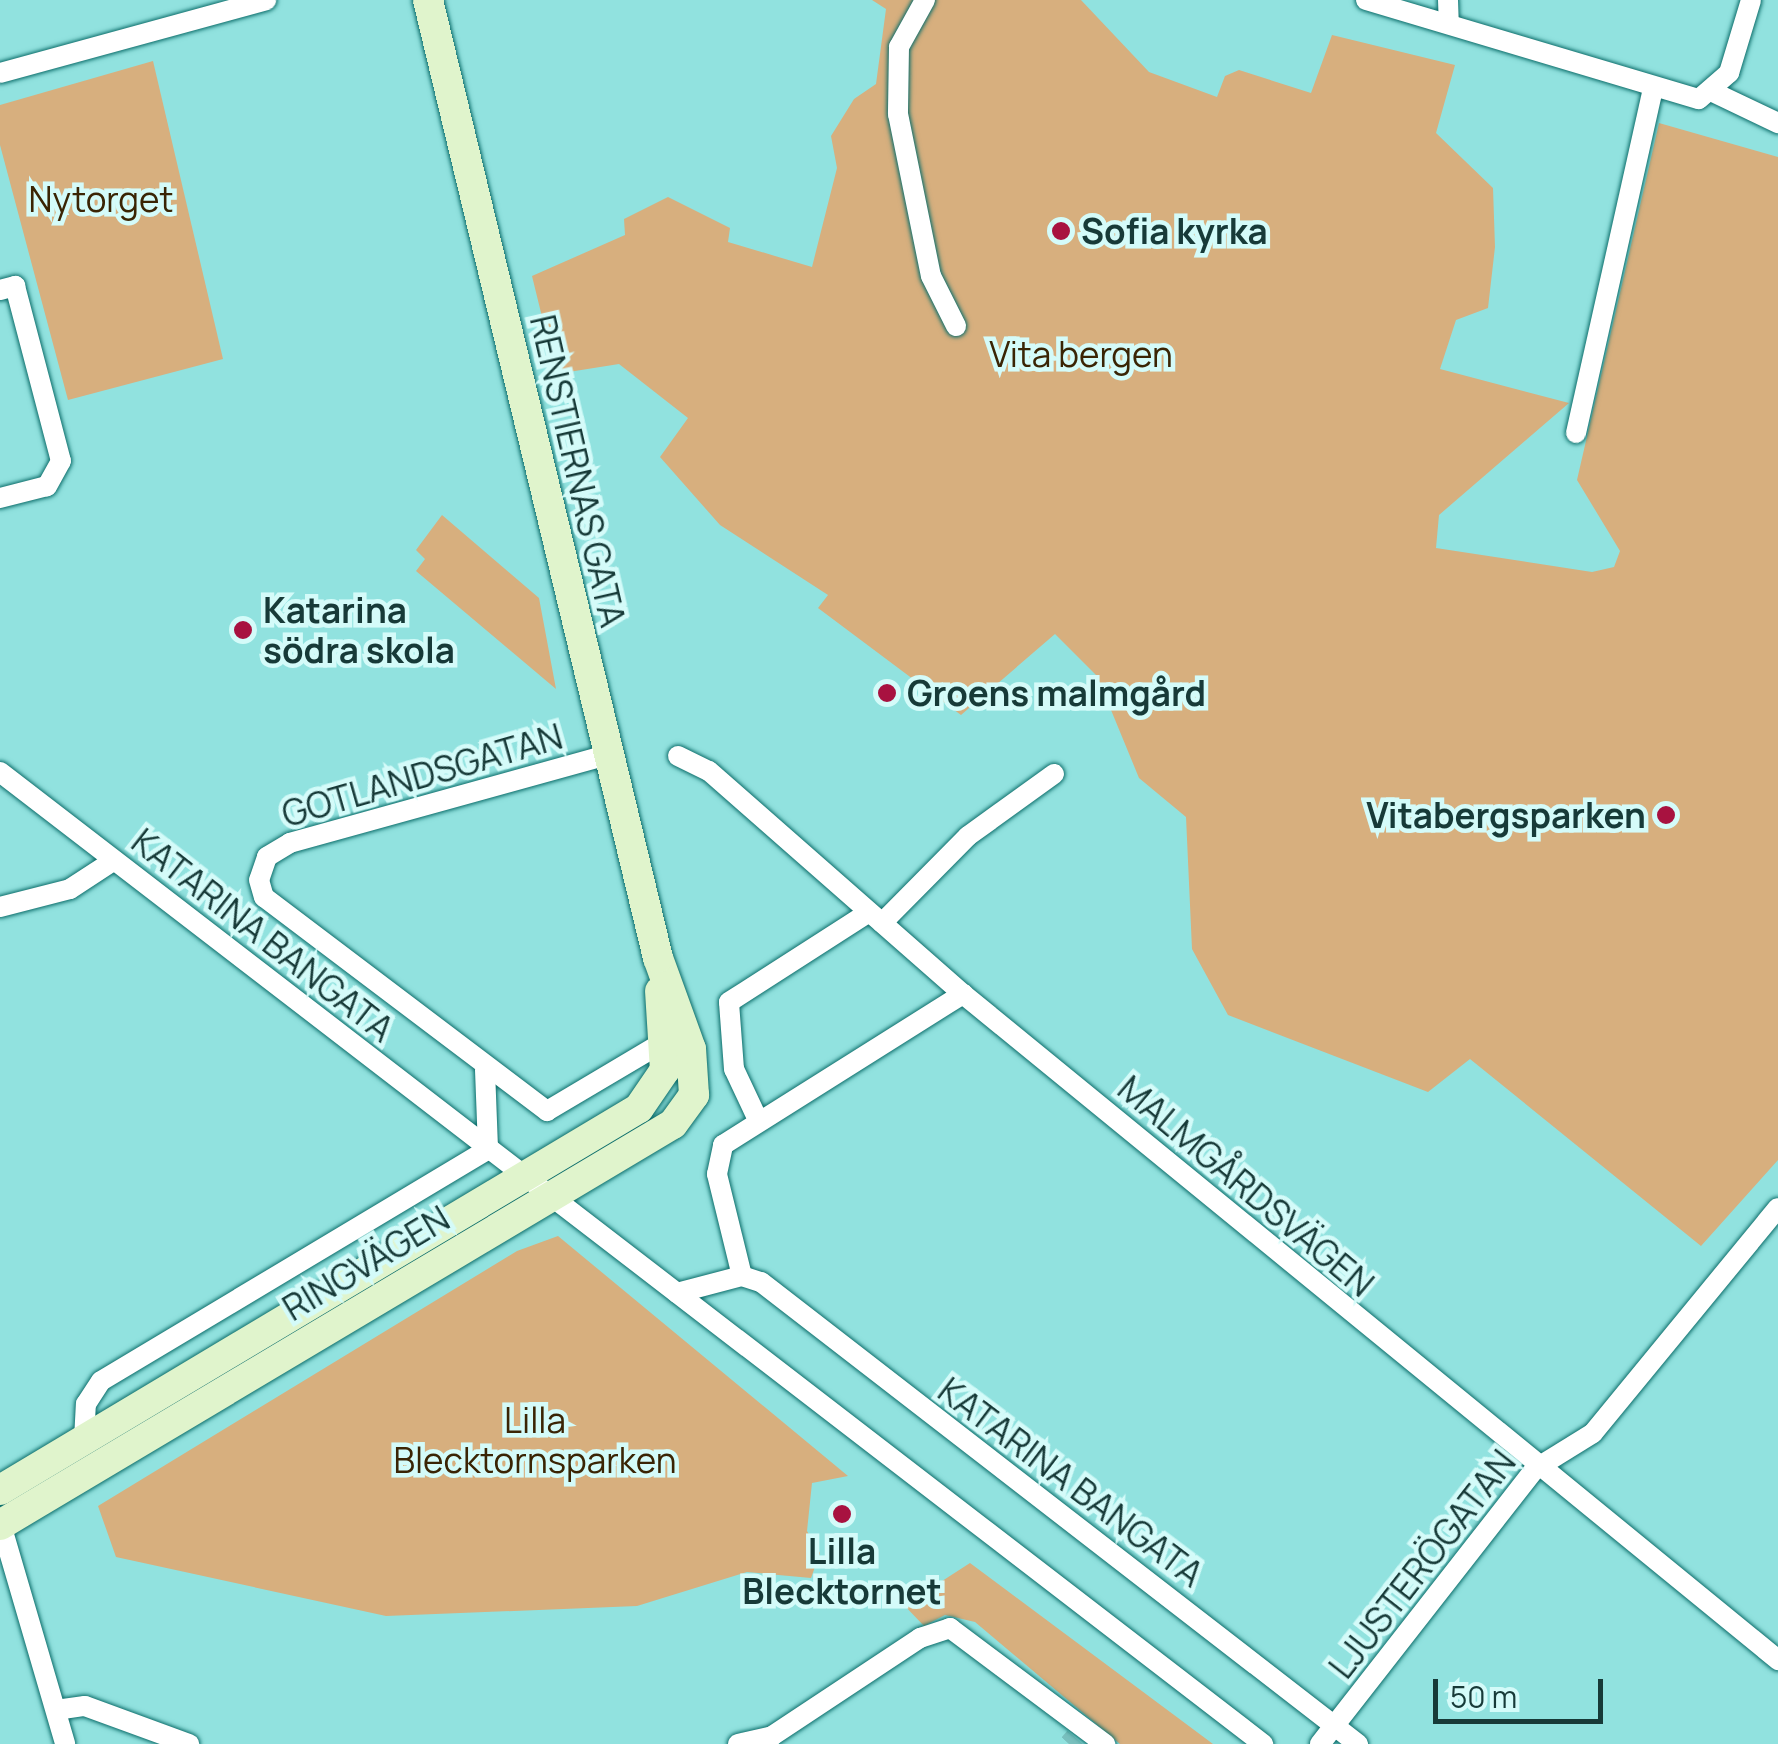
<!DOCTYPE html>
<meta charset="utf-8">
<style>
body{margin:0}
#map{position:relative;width:1778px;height:1744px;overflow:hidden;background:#91e2df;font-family:Manrope,sans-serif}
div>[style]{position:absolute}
.green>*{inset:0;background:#d7af7e}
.street-tunnel>*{height:20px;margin-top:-10px;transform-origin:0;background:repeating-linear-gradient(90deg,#79c0be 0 20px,transparent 0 30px)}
.roads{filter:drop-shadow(0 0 2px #0c6d6a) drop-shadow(0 0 2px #0c6d6a)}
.street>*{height:20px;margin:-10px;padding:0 10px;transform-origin:10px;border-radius:10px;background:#fff}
.secondary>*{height:30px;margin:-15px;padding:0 15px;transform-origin:15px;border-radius:15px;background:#e0f4cc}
.dots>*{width:28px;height:28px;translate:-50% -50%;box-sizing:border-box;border:5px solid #d4fbf9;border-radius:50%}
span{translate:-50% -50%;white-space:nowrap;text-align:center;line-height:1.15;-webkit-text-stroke:9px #d4fbf9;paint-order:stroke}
.park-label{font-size:35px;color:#3a2404}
.poi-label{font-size:35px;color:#173a38;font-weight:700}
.left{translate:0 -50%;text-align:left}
.right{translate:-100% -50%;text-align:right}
.street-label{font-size:35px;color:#173a38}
.scale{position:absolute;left:1433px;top:1679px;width:170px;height:45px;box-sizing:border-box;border:5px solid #173a38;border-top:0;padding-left:12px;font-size:30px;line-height:35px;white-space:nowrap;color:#173a38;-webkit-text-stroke:8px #d4fbf9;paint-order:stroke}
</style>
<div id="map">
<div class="green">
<i style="clip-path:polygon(872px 0,1081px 0,1149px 72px,1217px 97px,1225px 76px,1239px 70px,1311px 93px,1332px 35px,1455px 65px,1436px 133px,1493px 188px,1495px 247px,1488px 308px,1456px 320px,1440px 369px,1569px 403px,1439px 515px,1436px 548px,1592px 572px,1614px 567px,1620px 551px,1577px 480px,1659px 123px,1778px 157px,1778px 1160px,1701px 1246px,1470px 1059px,1428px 1092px,1228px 1015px,1192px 949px,1186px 817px,1139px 778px,1097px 676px,1055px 634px,961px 715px,818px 608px,828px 595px,720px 525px,660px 457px,688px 418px,619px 364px,556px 374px,532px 276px,625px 235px,624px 219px,668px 197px,730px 228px,728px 242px,812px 267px,837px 168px,831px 136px,854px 99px,876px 84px,886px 9px)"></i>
<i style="clip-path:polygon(153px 61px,223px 359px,68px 400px,0 145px,0 105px)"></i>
<i style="clip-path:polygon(442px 515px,539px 598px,556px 689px,416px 571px,425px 559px,416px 550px)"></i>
<i style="clip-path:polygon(558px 1236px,848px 1476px,812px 1483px,807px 1531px,820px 1553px,811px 1578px,747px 1572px,637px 1606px,386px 1616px,116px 1557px,98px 1506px,517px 1251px)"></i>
<i style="clip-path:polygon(970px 1563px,1213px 1744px,1120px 1744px,975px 1622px,945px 1615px,924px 1626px,882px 1582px,922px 1594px)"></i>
</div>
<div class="street-tunnel">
<i style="left:1069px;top:1744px;width:9px;rotate:-49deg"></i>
</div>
<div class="roads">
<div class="street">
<i style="left:925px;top:0;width:54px;rotate:119deg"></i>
<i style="left:899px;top:47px;width:67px;rotate:90.9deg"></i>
<i style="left:898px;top:114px;width:165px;rotate:78.5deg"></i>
<i style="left:931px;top:276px;width:56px;rotate:63.4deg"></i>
<i style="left:1366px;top:0;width:347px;rotate:16.6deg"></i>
<i style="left:1699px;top:99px;width:40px;rotate:-41deg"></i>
<i style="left:1729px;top:73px;width:76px;rotate:-73.2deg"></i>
<i style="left:1448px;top:0;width:24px;rotate:88deg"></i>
<i style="left:0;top:73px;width:276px;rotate:-15.3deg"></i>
<i style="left:1715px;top:93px;width:70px;rotate:25.5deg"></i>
<i style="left:0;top:290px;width:16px;rotate:-15deg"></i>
<i style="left:15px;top:286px;width:181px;rotate:75.3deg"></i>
<i style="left:61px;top:461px;width:29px;rotate:119deg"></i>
<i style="left:47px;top:486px;width:49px;rotate:165.7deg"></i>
<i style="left:1576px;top:433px;width:353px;rotate:-77.4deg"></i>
<i style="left:607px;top:755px;width:329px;rotate:164.5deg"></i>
<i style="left:290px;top:843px;width:27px;rotate:149deg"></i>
<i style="left:267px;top:857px;width:24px;rotate:109deg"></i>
<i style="left:259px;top:880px;width:18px;rotate:74deg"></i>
<i style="left:264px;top:897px;width:355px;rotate:37.1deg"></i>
<i style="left:547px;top:1111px;width:137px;rotate:-30.7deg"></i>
<i style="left:678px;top:756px;width:34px;rotate:26deg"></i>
<i style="left:709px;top:771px;width:338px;rotate:41.3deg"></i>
<i style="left:963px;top:994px;width:1053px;rotate:39.25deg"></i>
<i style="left:0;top:772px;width:1594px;rotate:37.58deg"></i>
<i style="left:0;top:907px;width:72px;rotate:-14.4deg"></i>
<i style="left:70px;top:889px;width:51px;rotate:-33.1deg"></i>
<i style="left:882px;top:923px;width:122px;rotate:-45.3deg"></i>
<i style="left:968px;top:836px;width:106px;rotate:-35.8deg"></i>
<i style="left:485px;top:1070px;width:79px;rotate:87.8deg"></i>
<i style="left:758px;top:1120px;width:56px;rotate:-115.2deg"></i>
<i style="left:734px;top:1069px;width:67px;rotate:-94.3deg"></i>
<i style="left:729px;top:1002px;width:166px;rotate:-32.7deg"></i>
<i style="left:742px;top:1276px;width:105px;rotate:-103.8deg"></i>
<i style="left:717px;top:1174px;width:30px;rotate:-78deg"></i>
<i style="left:723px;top:1145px;width:284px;rotate:-32.2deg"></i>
<i style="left:677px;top:1293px;width:67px;rotate:-14.7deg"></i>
<i style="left:742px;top:1276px;width:20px;rotate:18deg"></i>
<i style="left:761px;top:1282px;width:755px;rotate:37.74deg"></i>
<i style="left:84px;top:1440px;width:36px;rotate:-87deg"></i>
<i style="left:86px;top:1404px;width:27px;rotate:-57deg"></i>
<i style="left:101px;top:1381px;width:451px;rotate:-30.9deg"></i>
<i style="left:0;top:1521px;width:232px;rotate:73.7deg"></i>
<i style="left:56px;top:1710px;width:29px;rotate:-8deg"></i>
<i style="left:85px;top:1706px;width:111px;rotate:20.1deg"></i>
<i style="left:738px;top:1744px;width:35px;rotate:-13deg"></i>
<i style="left:772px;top:1736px;width:178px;rotate:-33.5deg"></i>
<i style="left:920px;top:1638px;width:32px;rotate:-18deg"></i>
<i style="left:950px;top:1628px;width:194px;rotate:36.8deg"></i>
<i style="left:1320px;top:1744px;width:349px;rotate:-52deg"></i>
<i style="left:1535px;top:1469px;width:68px;rotate:-31.8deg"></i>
<i style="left:1593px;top:1433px;width:291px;rotate:-50.6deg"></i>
</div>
<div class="secondary">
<i style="left:0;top:1490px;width:744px;rotate:-30.87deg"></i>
<i style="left:639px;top:1108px;width:46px;rotate:-55.6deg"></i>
<i style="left:665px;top:1070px;width:79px;rotate:-93.6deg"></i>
<i style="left:0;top:1525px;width:783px;rotate:-30.79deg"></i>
<i style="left:673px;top:1124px;width:36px;rotate:-54deg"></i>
<i style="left:694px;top:1095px;width:46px;rotate:-93.7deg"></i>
<i style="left:691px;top:1049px;width:97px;rotate:-109.9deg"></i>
<i style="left:658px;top:958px;width:985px;rotate:-103.5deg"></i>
</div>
</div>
<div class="dots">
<i style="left:1061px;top:231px;background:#a81240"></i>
<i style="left:243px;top:630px;background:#a81240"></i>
<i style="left:887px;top:693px;background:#a81240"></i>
<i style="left:1666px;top:815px;background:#a81240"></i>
<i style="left:842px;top:1514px;background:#a81240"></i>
</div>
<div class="park-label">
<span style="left:101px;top:199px">Nytorget</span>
<span style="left:1081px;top:354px">Vita bergen</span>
<span style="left:535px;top:1440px">Lilla<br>Blecktornsparken</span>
</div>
<div class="poi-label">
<span class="left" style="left:1081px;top:231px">Sofia kyrka</span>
<span class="left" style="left:263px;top:630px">Katarina<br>södra skola</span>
<span class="left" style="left:907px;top:693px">Groens malmgård</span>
<span class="right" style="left:1646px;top:815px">Vitabergsparken</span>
<span style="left:842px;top:1571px">Lilla<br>Blecktornet</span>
</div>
<div class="street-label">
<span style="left:578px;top:471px;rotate:77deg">RENSTIERNAS GATA</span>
<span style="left:422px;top:775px;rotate:-16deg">GOTLANDSGATAN</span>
<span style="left:263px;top:935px;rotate:38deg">KATARINA BANGATA</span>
<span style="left:1246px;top:1186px;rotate:40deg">MALMGÅRDSVÄGEN</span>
<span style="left:366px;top:1263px;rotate:-31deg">RINGVÄGEN</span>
<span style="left:1071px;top:1482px;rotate:37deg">KATARINA BANGATA</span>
<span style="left:1422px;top:1564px;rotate:-52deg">LJUSTERÖGATAN</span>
</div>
<div class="scale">50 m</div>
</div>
